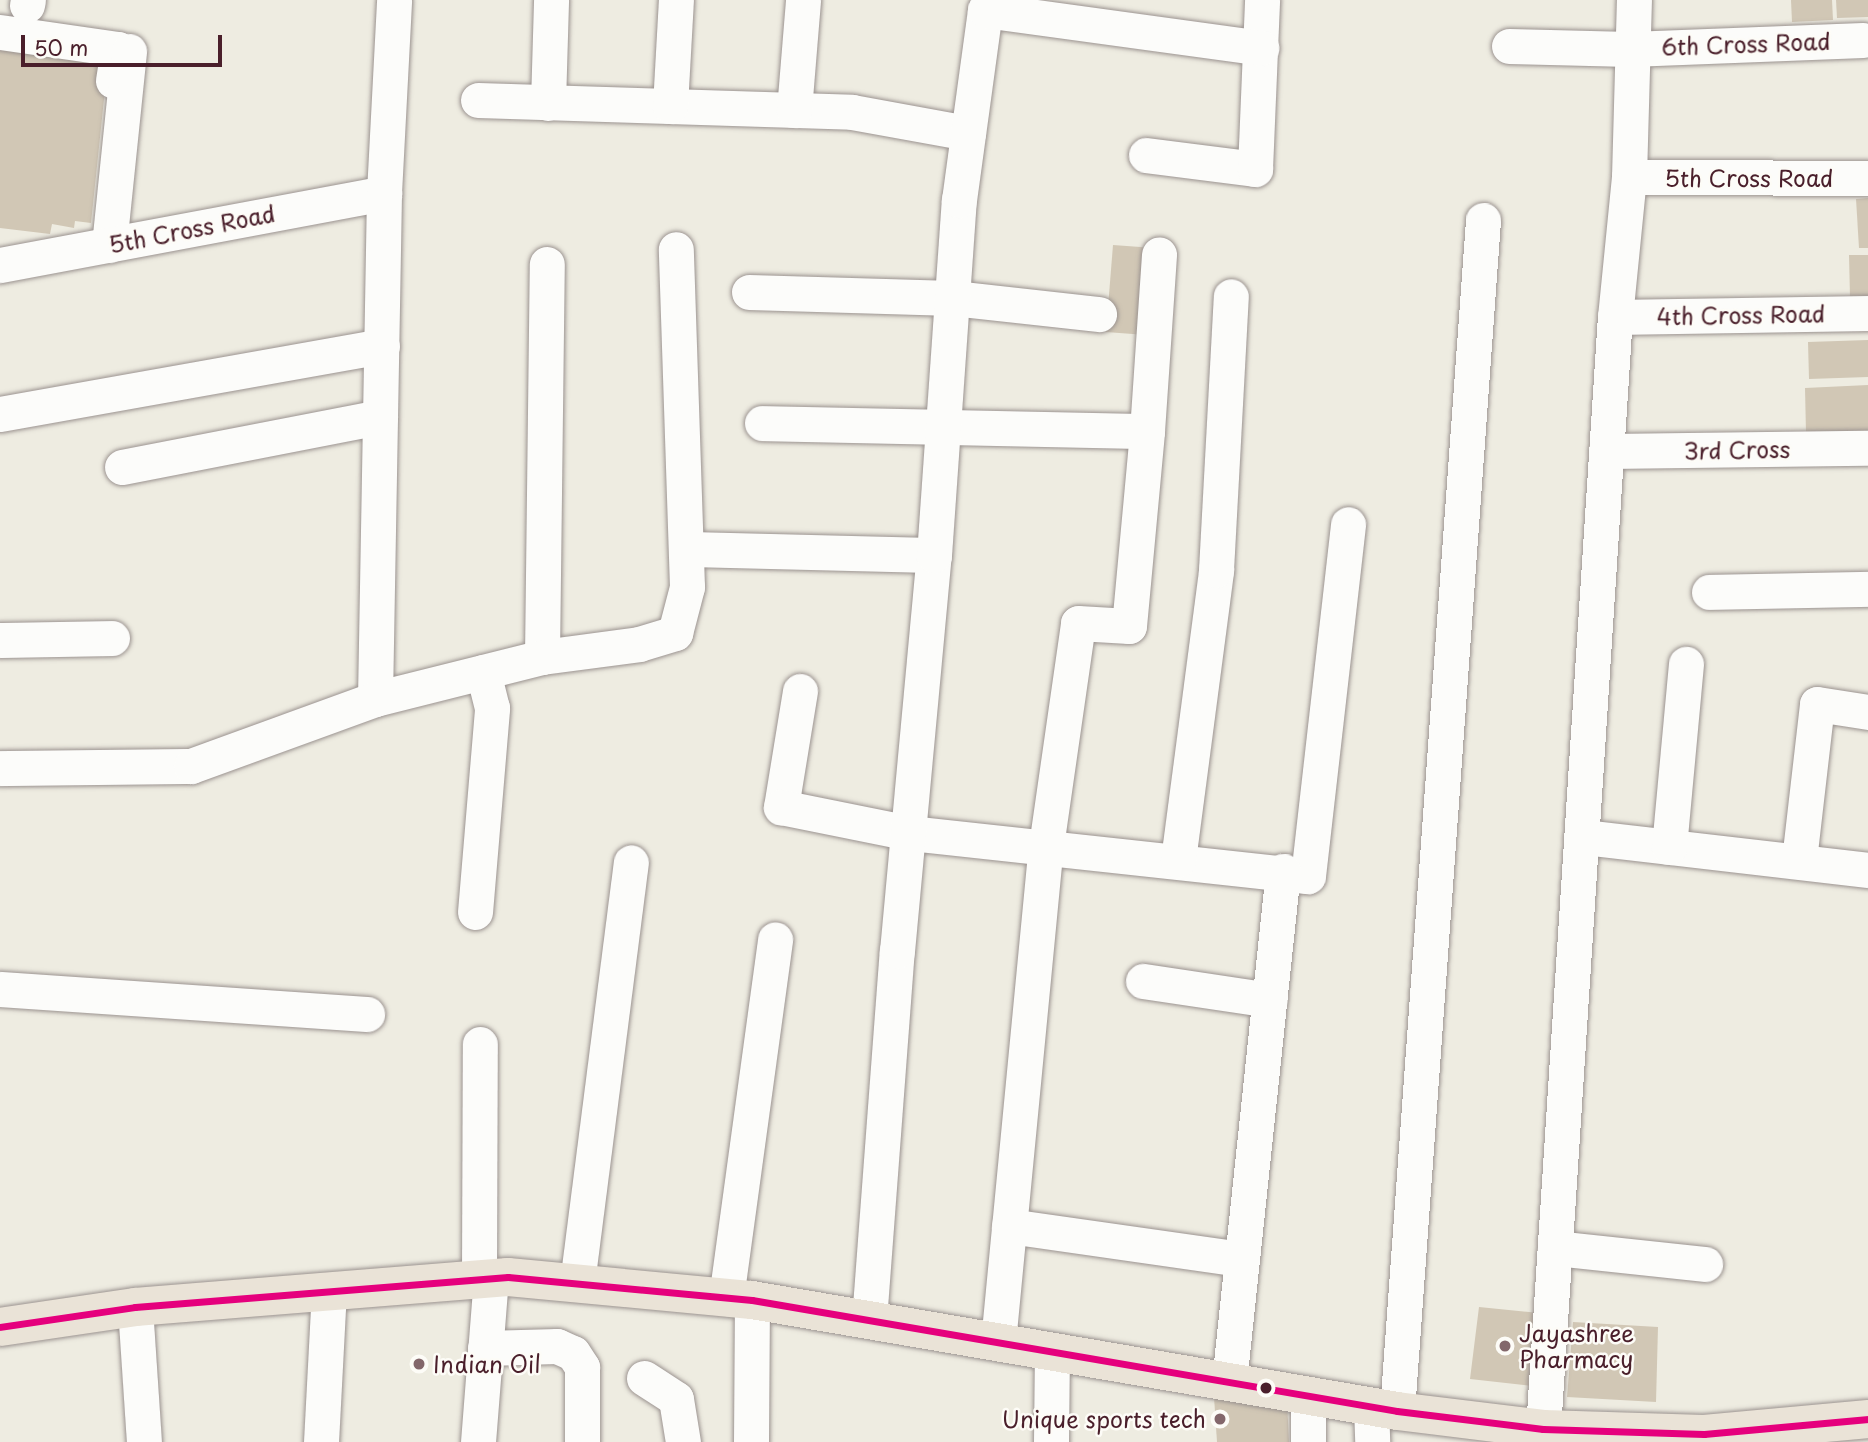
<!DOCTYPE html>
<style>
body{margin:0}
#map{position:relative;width:1868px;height:1442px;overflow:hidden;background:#eeece1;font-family:"Playpen Sans",sans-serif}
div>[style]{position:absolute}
.building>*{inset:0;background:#d1c7b5}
.roads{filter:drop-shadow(0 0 2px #9b9390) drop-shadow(0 0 2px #9b9390)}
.minor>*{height:35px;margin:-17.5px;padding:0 17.5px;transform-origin:17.5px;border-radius:17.5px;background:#fcfcfa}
.major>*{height:38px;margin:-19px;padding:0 19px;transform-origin:19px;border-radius:19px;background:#eae3d7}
.bus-1>*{height:7px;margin:-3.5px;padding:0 3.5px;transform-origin:3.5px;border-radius:3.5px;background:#e5007d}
.dots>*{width:19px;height:19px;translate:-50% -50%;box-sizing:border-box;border:4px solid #fdfcf7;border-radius:50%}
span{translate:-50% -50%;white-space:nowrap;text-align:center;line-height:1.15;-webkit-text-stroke:5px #fdfcf7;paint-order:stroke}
.street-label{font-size:23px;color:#4a1f2b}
.poi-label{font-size:23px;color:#4a1f2b}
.left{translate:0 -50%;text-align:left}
.right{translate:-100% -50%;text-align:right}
.scale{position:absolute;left:21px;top:35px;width:201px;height:32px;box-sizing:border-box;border:4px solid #4a1f2b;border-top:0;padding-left:9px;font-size:21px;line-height:24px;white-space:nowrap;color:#4a1f2b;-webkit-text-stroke:5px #fdfcf7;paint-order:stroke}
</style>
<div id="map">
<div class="building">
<i style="clip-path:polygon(1791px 0,1832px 0,1833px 20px,1792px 22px)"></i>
<i style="clip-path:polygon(1836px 0,1868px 0,1868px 17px,1837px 18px)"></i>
<i style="clip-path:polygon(0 44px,108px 61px,91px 223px,75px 221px,74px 228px,52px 224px,50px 234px,0 228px)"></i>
<i style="clip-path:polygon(1868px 198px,1868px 248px,1859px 248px,1856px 199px)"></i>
<i style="clip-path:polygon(1113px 245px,1154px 248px,1146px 335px,1106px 332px)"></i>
<i style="clip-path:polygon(1849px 255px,1868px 255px,1868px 296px,1850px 297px)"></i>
<i style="clip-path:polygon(1868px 340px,1868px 377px,1809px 379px,1808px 342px)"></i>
<i style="clip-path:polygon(1868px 385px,1868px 431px,1806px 433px,1805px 388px)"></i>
<i style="clip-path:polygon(1479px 1307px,1539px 1313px,1532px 1386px,1470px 1379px)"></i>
<i style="clip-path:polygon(1573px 1322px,1658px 1327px,1656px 1402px,1567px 1397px)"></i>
<i style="clip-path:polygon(1214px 1397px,1287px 1401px,1289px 1442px,1217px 1442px)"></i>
</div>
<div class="roads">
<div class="minor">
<i style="left:27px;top:5px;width:5px;rotate:-79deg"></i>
<i style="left:0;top:32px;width:119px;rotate:8.2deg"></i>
<i style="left:118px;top:49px;width:32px;rotate:99deg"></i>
<i style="left:1509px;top:46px;width:121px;rotate:1.4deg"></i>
<i style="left:1630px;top:49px;width:233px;rotate:-2.2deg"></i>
<i style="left:478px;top:100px;width:374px;rotate:1.8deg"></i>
<i style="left:852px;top:112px;width:118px;rotate:10.3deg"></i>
<i style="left:548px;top:103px;width:103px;rotate:-88.3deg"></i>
<i style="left:670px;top:106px;width:106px;rotate:-86.8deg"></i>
<i style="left:794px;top:110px;width:110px;rotate:-85.3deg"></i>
<i style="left:1146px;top:155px;width:110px;rotate:7.3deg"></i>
<i style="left:1255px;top:169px;width:169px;rotate:-87.6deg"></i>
<i style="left:1629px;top:177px;width:239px;rotate:0.2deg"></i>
<i style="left:109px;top:245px;width:195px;rotate:-84.1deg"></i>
<i style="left:0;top:265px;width:391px;rotate:-10.6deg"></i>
<i style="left:749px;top:292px;width:204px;rotate:1.7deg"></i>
<i style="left:953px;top:298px;width:147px;rotate:6.3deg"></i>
<i style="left:1615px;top:317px;width:253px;rotate:-0.9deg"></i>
<i style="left:0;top:414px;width:388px;rotate:-10.1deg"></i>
<i style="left:762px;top:423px;width:385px;rotate:1.2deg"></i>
<i style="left:1606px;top:451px;width:262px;rotate:-0.7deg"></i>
<i style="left:122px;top:467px;width:263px;rotate:-11deg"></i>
<i style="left:687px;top:549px;width:247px;rotate:1.4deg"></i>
<i style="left:1709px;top:592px;width:159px;rotate:-1.1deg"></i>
<i style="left:0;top:640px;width:112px;rotate:-1deg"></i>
<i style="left:542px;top:657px;width:393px;rotate:-89.3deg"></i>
<i style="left:800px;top:691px;width:118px;rotate:99.3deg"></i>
<i style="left:781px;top:807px;width:132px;rotate:11.4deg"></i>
<i style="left:910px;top:833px;width:400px;rotate:6.2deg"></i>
<i style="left:1308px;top:876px;width:354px;rotate:-83.5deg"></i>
<i style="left:375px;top:699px;width:506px;rotate:-88.98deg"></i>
<i style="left:384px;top:193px;width:193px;rotate:-87deg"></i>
<i style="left:0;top:768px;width:191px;rotate:-0.6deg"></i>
<i style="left:191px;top:766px;width:196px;rotate:-20deg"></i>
<i style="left:375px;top:699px;width:172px;rotate:-14.1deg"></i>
<i style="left:542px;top:657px;width:98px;rotate:-7.6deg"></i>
<i style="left:639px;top:644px;width:38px;rotate:-17deg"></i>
<i style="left:675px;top:633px;width:48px;rotate:-75.4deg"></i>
<i style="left:687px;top:587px;width:338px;rotate:-91.9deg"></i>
<i style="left:1583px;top:837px;width:287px;rotate:6.6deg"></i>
<i style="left:1669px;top:847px;width:184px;rotate:-84.7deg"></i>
<i style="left:1178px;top:860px;width:292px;rotate:-82.5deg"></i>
<i style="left:1216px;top:570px;width:274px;rotate:-86.9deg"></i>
<i style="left:1799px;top:860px;width:157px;rotate:-83.4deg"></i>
<i style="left:1817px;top:704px;width:52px;rotate:8.9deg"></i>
<i style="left:475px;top:912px;width:205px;rotate:-85.2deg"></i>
<i style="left:492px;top:708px;width:37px;rotate:-104deg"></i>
<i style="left:1143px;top:981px;width:128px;rotate:8.5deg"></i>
<i style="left:0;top:989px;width:368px;rotate:3.9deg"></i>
<i style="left:1009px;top:1226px;width:235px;rotate:8.1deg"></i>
<i style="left:1555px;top:1248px;width:151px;rotate:6.1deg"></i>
<i style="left:479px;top:1279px;width:235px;rotate:-89.8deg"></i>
<i style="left:577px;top:1283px;width:424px;rotate:-82.7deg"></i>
<i style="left:726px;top:1298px;width:362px;rotate:-82.2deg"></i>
<i style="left:135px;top:1307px;width:135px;rotate:86.2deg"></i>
<i style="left:869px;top:1320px;width:370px;rotate:-85.7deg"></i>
<i style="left:897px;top:951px;width:398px;rotate:-84.7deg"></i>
<i style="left:934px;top:555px;width:356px;rotate:-86deg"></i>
<i style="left:959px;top:200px;width:192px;rotate:-82.2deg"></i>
<i style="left:985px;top:10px;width:279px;rotate:7.8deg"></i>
<i style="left:998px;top:1342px;width:498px;rotate:-84.5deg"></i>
<i style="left:1046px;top:846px;width:225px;rotate:-81.8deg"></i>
<i style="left:1078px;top:623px;width:51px;rotate:3.4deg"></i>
<i style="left:1129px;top:626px;width:196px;rotate:-84.7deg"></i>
<i style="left:1147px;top:431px;width:177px;rotate:-86.1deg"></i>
<i style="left:485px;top:1348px;width:72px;rotate:-1.6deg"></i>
<i style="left:557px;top:1346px;width:17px;rotate:24deg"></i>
<i style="left:573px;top:1353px;width:17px;rotate:57deg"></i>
<i style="left:582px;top:1367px;width:75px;rotate:90deg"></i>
<i style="left:644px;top:1378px;width:38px;rotate:33deg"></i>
<i style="left:676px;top:1399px;width:44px;rotate:80.8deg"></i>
<i style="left:1229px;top:1382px;width:514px;rotate:-83.97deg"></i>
<i style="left:1308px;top:1396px;width:46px;rotate:90deg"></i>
<i style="left:1371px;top:1406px;width:36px;rotate:88deg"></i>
<i style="left:1397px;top:1411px;width:1194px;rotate:-85.87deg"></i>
<i style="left:1543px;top:1429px;width:1114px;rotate:-86.3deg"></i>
<i style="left:1615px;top:317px;width:141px;rotate:-84.3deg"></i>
<i style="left:1629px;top:177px;width:177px;rotate:-88.4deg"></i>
<i style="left:321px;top:1442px;width:151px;rotate:-87deg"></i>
<i style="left:478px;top:1442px;width:165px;rotate:-85.5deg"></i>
<i style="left:751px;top:1442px;width:142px;rotate:-89.6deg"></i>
<i style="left:1051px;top:1442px;width:90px;rotate:-89.4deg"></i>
</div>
<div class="major">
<i style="left:0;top:1327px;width:136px;rotate:-8.4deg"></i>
<i style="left:135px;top:1307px;width:374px;rotate:-4.6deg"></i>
<i style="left:508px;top:1277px;width:245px;rotate:5.4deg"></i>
<i style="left:752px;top:1300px;width:654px;rotate:9.76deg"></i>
<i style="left:1397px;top:1411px;width:147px;rotate:7deg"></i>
<i style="left:1543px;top:1429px;width:161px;rotate:1.8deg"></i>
<i style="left:1704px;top:1434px;width:165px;rotate:-5.2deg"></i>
</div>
</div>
<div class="bus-1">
<i style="left:0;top:1327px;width:136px;rotate:-8.4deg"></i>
<i style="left:135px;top:1307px;width:374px;rotate:-4.6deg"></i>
<i style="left:508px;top:1277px;width:245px;rotate:5.4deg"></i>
<i style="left:752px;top:1300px;width:654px;rotate:9.76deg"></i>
<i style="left:1397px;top:1411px;width:147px;rotate:7deg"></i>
<i style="left:1543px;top:1429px;width:161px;rotate:1.8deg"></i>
<i style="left:1704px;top:1434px;width:165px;rotate:-5.2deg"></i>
</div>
<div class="dots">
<i style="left:1505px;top:1346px;background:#83676b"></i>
<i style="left:419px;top:1364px;background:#83676b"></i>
<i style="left:1266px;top:1388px;background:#4a1f2b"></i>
<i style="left:1220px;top:1419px;background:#83676b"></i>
</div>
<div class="street-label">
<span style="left:1746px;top:44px;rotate:-2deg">6th Cross Road</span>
<span style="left:1749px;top:178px">5th Cross Road</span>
<span style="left:192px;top:229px;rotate:-11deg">5th Cross Road</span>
<span style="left:1741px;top:315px;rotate:-1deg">4th Cross Road</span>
<span style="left:1737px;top:450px;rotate:-1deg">3rd Cross</span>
</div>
<div class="poi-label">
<span class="left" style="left:1519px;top:1346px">Jayashree<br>Pharmacy</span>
<span class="left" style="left:433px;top:1364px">Indian Oil</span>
<span class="right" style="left:1206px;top:1419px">Unique sports tech</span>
</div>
<div class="scale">50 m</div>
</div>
